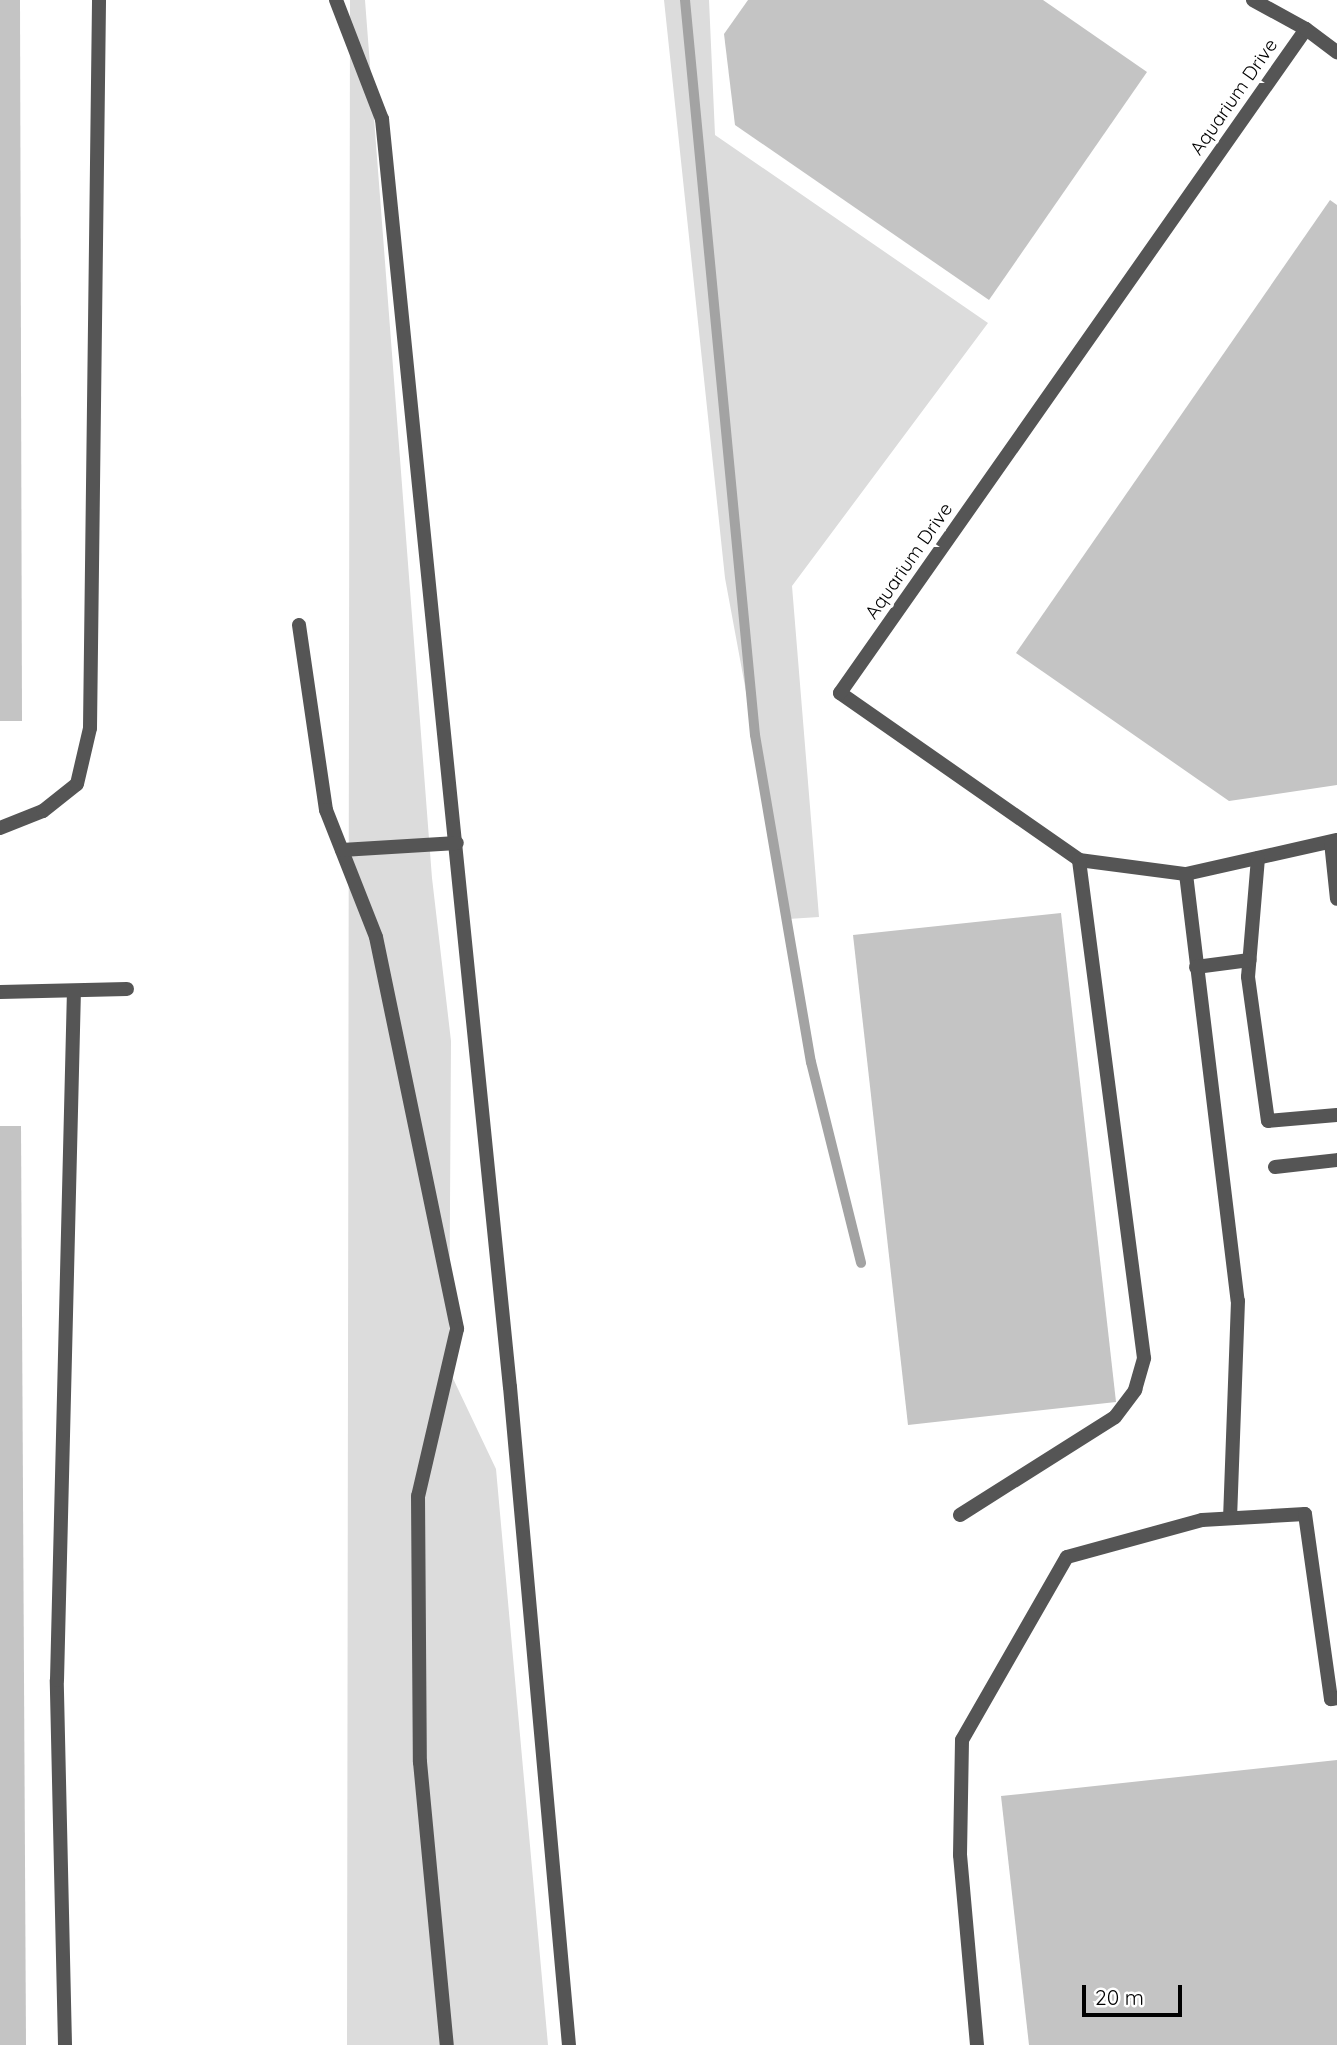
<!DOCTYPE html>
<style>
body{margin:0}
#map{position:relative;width:1337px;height:2045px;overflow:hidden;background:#fff;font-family:Quicksand,sans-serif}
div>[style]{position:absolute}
.green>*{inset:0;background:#dcdcdc}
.stream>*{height:10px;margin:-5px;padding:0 5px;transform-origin:5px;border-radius:5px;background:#a3a3a3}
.building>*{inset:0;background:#c4c4c4}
.service>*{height:14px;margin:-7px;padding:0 7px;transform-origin:7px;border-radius:7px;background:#555}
.minor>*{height:14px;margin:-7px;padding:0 7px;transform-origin:7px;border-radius:7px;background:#555}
span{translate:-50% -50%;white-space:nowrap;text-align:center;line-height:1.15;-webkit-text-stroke:7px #fff;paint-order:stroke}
.street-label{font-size:19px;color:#000}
.scale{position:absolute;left:1082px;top:1985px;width:100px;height:32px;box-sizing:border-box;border:4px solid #000;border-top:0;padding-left:9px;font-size:21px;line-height:24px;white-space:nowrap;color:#000;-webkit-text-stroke:5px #fff;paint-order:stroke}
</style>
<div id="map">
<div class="green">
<i style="clip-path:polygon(350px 0,365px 0,432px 878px,451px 1041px,449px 1370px,496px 1469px,548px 2045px,347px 2045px)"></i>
<i style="clip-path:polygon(664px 0,709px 0,715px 135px,988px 323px,792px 586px,819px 917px,788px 919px,725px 578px)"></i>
</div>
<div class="stream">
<i style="left:685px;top:0;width:738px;rotate:84.56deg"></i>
<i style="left:755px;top:735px;width:332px;rotate:80.3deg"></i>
<i style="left:811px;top:1062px;width:207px;rotate:76deg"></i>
</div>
<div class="building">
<i style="clip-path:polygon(0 0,20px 0,22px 721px,0 721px)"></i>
<i style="clip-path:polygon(748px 0,1043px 0,1147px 72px,989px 300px,735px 125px,724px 34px)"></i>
<i style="clip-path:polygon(1330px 200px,1337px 205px,1337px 785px,1229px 801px,1016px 653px)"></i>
<i style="clip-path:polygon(1061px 913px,1116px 1402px,908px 1425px,853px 935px)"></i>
<i style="clip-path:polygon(0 1126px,21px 1126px,26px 2045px,0 2045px)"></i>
<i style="clip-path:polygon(1337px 1760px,1337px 2045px,1029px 2045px,1001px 1796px)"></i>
</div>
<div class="service">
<i style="left:336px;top:0;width:128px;rotate:68.9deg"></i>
<i style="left:382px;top:119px;width:1274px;rotate:84.24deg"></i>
<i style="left:510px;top:1387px;width:661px;rotate:84.88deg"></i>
<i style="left:1253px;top:0;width:60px;rotate:28.7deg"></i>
<i style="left:299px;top:625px;width:187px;rotate:81.7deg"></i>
<i style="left:326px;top:810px;width:136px;rotate:68.5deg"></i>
<i style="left:376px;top:937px;width:400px;rotate:78.3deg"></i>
<i style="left:457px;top:1329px;width:171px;rotate:103.1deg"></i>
<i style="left:418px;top:1496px;width:266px;rotate:89.6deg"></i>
<i style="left:420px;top:1762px;width:284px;rotate:84.6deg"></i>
<i style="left:840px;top:693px;width:292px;rotate:34.9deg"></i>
<i style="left:1079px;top:860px;width:108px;rotate:7.5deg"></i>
<i style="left:1186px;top:874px;width:155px;rotate:-12.7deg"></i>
<i style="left:0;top:828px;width:46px;rotate:-21.6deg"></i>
<i style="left:43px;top:811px;width:43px;rotate:-38.5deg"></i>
<i style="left:77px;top:784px;width:57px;rotate:-76.9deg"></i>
<i style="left:90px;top:728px;width:728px;rotate:-89.29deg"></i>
<i style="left:1331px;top:842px;width:57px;rotate:84deg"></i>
<i style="left:342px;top:850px;width:115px;rotate:-3.5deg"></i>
<i style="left:1258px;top:858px;width:119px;rotate:94.8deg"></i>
<i style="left:1248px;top:977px;width:145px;rotate:82.1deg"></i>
<i style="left:1268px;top:1121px;width:69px;rotate:-5deg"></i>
<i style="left:1186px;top:874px;width:430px;rotate:83.1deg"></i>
<i style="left:1238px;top:1301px;width:217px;rotate:92.1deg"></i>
<i style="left:1196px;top:967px;width:54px;rotate:-7.4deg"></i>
<i style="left:0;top:992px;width:127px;rotate:-1.4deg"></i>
<i style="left:1275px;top:1167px;width:62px;rotate:-6.4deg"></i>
<i style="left:960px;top:1515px;width:183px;rotate:-32.3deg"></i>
<i style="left:1115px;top:1417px;width:34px;rotate:-53deg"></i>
<i style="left:1135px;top:1390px;width:33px;rotate:-74deg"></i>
<i style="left:1144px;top:1358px;width:502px;rotate:-97.44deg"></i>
<i style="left:65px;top:2045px;width:365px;rotate:-91.3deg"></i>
<i style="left:57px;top:1680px;width:689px;rotate:-88.59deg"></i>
<i style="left:977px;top:2045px;width:191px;rotate:-95.1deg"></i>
<i style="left:960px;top:1855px;width:115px;rotate:-89deg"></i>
<i style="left:962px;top:1740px;width:211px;rotate:-60.2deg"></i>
<i style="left:1067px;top:1557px;width:140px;rotate:-15.3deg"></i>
<i style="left:1202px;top:1520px;width:103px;rotate:-3.3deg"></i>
<i style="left:1305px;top:1514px;width:187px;rotate:82deg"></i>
<i style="left:1331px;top:1699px;width:6px;rotate:-9deg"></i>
</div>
<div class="minor">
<i style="left:840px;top:693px;width:811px;rotate:-54.94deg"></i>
<i style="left:1306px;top:29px;width:39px;rotate:37deg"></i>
</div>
<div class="street-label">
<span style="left:1234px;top:97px;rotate:-55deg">Aquarium Drive</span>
<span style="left:909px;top:561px;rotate:-55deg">Aquarium Drive</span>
</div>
<div class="scale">20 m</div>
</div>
